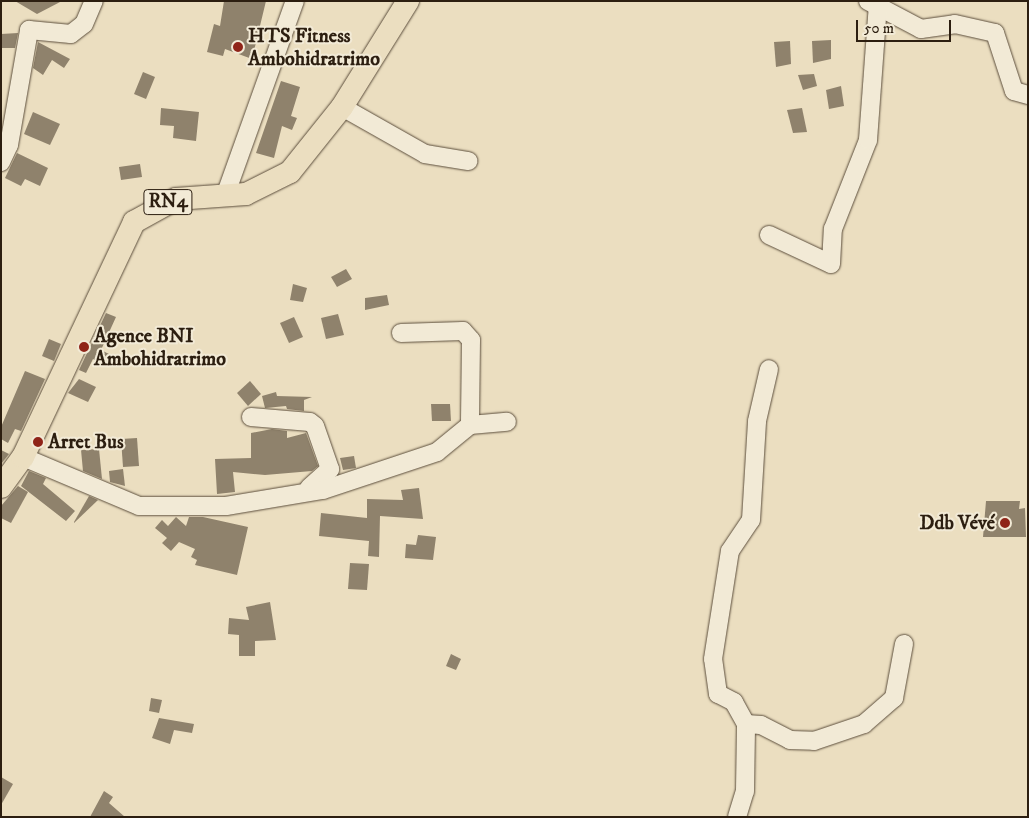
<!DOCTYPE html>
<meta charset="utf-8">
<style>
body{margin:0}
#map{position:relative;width:1029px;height:818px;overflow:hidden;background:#ebdec0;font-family:"IM FELL DW Pica",serif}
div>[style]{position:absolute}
.building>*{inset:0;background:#8f826c}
.roads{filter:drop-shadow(0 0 1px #5c4e3c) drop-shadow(0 0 1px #5c4e3c)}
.minor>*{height:18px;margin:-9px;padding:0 9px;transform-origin:9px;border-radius:9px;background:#f2ead6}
.major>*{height:22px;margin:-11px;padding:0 11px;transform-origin:11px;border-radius:11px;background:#ebdec0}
.dots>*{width:14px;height:14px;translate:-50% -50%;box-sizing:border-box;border:2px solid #f2ead6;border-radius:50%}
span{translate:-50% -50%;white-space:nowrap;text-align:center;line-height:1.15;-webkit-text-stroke:4px #f2ead6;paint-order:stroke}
.shield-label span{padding:1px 4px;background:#f2ead6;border:1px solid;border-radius:4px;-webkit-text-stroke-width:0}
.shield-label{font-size:19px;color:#2c1e10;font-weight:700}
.poi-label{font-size:20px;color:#2c1e10;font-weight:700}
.left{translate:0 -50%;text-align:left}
.right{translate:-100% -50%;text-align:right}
.frame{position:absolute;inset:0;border:2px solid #2c1e10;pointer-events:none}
.scale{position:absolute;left:856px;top:20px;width:95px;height:22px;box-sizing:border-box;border:2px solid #2c1e10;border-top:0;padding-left:6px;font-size:15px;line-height:18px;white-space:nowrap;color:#2c1e10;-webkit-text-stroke:4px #f2ead6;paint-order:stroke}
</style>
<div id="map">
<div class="building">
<i style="clip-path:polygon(15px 1px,62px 1px,37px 14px)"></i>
<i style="clip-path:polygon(224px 1px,266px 1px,252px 59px,225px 49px,223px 56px,207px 52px,214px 24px,220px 26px)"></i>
<i style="clip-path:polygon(18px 33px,15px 48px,1px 48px,1px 34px)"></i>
<i style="clip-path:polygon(831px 40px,831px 59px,813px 63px,812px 41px)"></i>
<i style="clip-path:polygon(790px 41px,791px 64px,776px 67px,774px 42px)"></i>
<i style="clip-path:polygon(38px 42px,70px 59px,64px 68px,52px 60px,43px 75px,33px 68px)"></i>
<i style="clip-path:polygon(143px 72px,155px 77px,146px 99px,134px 94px)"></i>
<i style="clip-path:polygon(814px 74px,817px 86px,803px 90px,798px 75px)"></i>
<i style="clip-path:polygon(281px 81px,300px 87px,291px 116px,297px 118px,292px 130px,282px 126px,274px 158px,256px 153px)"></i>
<i style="clip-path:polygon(841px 86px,844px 106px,829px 109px,826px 90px)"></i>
<i style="clip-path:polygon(161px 108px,199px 112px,196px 141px,173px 138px,174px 126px,160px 125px)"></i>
<i style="clip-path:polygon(802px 108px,807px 132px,793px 133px,787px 110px)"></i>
<i style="clip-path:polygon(33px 112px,60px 124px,50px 145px,24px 134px)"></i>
<i style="clip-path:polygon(17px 153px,48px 168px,40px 186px,25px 179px,21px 186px,5px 178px)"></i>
<i style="clip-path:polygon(140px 164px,142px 177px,121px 180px,119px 167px)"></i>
<i style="clip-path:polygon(346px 269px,352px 279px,337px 287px,331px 277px)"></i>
<i style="clip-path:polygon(293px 284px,307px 288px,303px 302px,290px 300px)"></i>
<i style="clip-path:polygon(387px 295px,389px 305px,365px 310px,365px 298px)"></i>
<i style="clip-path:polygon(106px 313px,116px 317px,101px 350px,115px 357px,111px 367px,93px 359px,86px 373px,79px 370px)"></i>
<i style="clip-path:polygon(338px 314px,344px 335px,326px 339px,321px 318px)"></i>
<i style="clip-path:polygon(294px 317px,303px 337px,289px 343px,280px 323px)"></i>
<i style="clip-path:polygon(49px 339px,61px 344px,54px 361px,42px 356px)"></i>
<i style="clip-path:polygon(25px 371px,45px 379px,21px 431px,15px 429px,8px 443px,1px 439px,1px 427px)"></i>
<i style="clip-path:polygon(79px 379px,96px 387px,88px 402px,68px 393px)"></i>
<i style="clip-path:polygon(250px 381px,261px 394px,248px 406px,237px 393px)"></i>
<i style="clip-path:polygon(276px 392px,277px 396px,312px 397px,304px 400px,304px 411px,287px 409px,286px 406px,265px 408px,262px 396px)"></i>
<i style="clip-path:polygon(431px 404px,450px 404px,451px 421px,432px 421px)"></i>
<i style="clip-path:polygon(272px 429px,287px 431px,287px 438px,306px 433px,318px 466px,312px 471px,265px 475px,233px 472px,235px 492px,217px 494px,215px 459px,251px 458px,251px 433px)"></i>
<i style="clip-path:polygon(137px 438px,139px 466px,123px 467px,121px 439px)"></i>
<i style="clip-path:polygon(99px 449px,102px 479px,83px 471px,81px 450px)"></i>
<i style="clip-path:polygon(1px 450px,9px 454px,1px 464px)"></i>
<i style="clip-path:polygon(354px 456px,356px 468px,343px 470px,340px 458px)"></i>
<i style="clip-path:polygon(123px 469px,125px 486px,110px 482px,109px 471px)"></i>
<i style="clip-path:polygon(29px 471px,46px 478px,43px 484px,75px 511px,66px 521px,21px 486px)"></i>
<i style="clip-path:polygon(18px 486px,28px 492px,11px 523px,1px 518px,1px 506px)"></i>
<i style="clip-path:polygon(419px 488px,423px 519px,380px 516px,379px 557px,368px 556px,369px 541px,319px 536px,321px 513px,367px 518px,367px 499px,403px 500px,401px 490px)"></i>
<i style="clip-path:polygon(89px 496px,98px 500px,74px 523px,74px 522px)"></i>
<i style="clip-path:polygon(986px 501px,1020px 501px,1019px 509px,1025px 508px,1026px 537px,983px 537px)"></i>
<i style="clip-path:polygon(176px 517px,186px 526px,189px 517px,203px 517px,248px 527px,237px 575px,195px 565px,197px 560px,191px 557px,195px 549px,179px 542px,171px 551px,162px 543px,167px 538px,155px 528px,162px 520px,168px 526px)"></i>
<i style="clip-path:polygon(418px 535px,436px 537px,433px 560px,405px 558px,406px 544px,416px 545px)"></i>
<i style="clip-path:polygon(350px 563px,369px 564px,367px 590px,348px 589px)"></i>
<i style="clip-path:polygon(270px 602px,276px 640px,255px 641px,255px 656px,239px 656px,239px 635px,228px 634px,229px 618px,249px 620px,246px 607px)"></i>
<i style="clip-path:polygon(451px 654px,461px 659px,456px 670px,446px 666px)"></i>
<i style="clip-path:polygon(151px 698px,162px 700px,159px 713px,149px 711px)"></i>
<i style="clip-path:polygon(159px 718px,194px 724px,192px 733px,174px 730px,170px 744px,152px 738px)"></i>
<i style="clip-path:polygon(1px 777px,13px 784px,1px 805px)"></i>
<i style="clip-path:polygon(104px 791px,113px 797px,109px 803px,125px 817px,90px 817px)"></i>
</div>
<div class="roads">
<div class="minor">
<i style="left:868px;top:1px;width:60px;rotate:27.8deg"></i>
<i style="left:921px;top:29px;width:34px;rotate:-8deg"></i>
<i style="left:955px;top:24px;width:41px;rotate:12.7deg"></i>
<i style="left:995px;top:33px;width:61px;rotate:71.9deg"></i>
<i style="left:1014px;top:91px;width:15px;rotate:16deg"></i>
<i style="left:342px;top:107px;width:95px;rotate:29.5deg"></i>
<i style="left:425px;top:154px;width:44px;rotate:9.2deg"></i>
<i style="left:1px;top:162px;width:19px;rotate:-65deg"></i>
<i style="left:9px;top:145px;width:117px;rotate:-80.1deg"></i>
<i style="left:29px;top:30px;width:42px;rotate:5.4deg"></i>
<i style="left:71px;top:34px;width:16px;rotate:-38deg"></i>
<i style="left:84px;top:24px;width:25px;rotate:-67deg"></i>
<i style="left:225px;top:196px;width:207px;rotate:-70.3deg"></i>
<i style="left:769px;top:235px;width:68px;rotate:25.1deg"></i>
<i style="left:831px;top:264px;width:35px;rotate:-87deg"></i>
<i style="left:833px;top:229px;width:96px;rotate:-68.5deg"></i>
<i style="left:868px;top:140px;width:136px;rotate:-85.8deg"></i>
<i style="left:401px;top:333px;width:62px;rotate:-1.8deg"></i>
<i style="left:463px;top:331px;width:12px;rotate:48deg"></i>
<i style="left:471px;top:340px;width:85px;rotate:90.7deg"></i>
<i style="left:251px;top:417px;width:59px;rotate:4.8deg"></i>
<i style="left:310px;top:422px;width:6px;rotate:39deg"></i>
<i style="left:315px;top:426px;width:46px;rotate:70.8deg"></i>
<i style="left:330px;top:469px;width:28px;rotate:138deg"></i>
<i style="left:23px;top:457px;width:126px;rotate:22.9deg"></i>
<i style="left:139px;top:506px;width:87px"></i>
<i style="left:226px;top:506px;width:98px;rotate:-9.4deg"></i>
<i style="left:323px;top:490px;width:120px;rotate:-18.4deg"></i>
<i style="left:437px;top:452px;width:43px;rotate:-39.3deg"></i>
<i style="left:470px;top:425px;width:37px;rotate:-5deg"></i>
<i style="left:746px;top:724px;width:15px;rotate:4deg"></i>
<i style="left:761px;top:725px;width:33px;rotate:27deg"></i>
<i style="left:790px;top:740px;width:24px;rotate:2deg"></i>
<i style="left:814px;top:741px;width:53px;rotate:-18.8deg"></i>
<i style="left:864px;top:724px;width:40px;rotate:-41deg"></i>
<i style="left:894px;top:698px;width:55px;rotate:-79.5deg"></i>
<i style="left:737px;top:817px;width:27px;rotate:-73deg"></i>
<i style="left:745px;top:791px;width:67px;rotate:-89.1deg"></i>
<i style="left:746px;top:724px;width:25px;rotate:-119deg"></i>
<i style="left:734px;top:702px;width:18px;rotate:-153deg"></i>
<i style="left:718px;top:694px;width:35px;rotate:-98deg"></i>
<i style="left:713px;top:659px;width:109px;rotate:-81.1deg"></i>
<i style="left:730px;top:551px;width:37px;rotate:-56deg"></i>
<i style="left:751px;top:520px;width:99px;rotate:-86.5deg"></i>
<i style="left:757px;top:421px;width:53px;rotate:-77deg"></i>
</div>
<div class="major">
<i style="left:1px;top:487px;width:37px;rotate:-54deg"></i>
<i style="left:23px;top:457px;width:260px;rotate:-64.7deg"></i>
<i style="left:134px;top:222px;width:48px;rotate:-28.7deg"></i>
<i style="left:176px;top:199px;width:70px;rotate:-4.1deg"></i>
<i style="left:246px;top:194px;width:49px;rotate:-26.6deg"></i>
<i style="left:290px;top:172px;width:83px;rotate:-51.3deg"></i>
<i style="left:342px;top:107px;width:125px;rotate:-58.1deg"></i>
</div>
</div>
<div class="dots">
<i style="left:238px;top:47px;background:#8f2418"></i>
<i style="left:84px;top:347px;background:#8f2418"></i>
<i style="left:38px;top:442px;background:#8f2418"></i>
<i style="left:1005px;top:523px;background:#8f2418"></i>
</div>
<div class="shield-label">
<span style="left:168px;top:202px">RN4</span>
</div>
<div class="poi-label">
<span class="left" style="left:248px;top:48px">HTS Fitness<br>Ambohidratrimo</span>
<span class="left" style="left:94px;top:348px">Agence BNI<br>Ambohidratrimo</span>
<span class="left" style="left:48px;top:442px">Arret Bus</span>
<span class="right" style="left:995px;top:523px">Ddb Vévé</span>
</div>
<div class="frame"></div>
<div class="scale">50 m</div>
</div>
